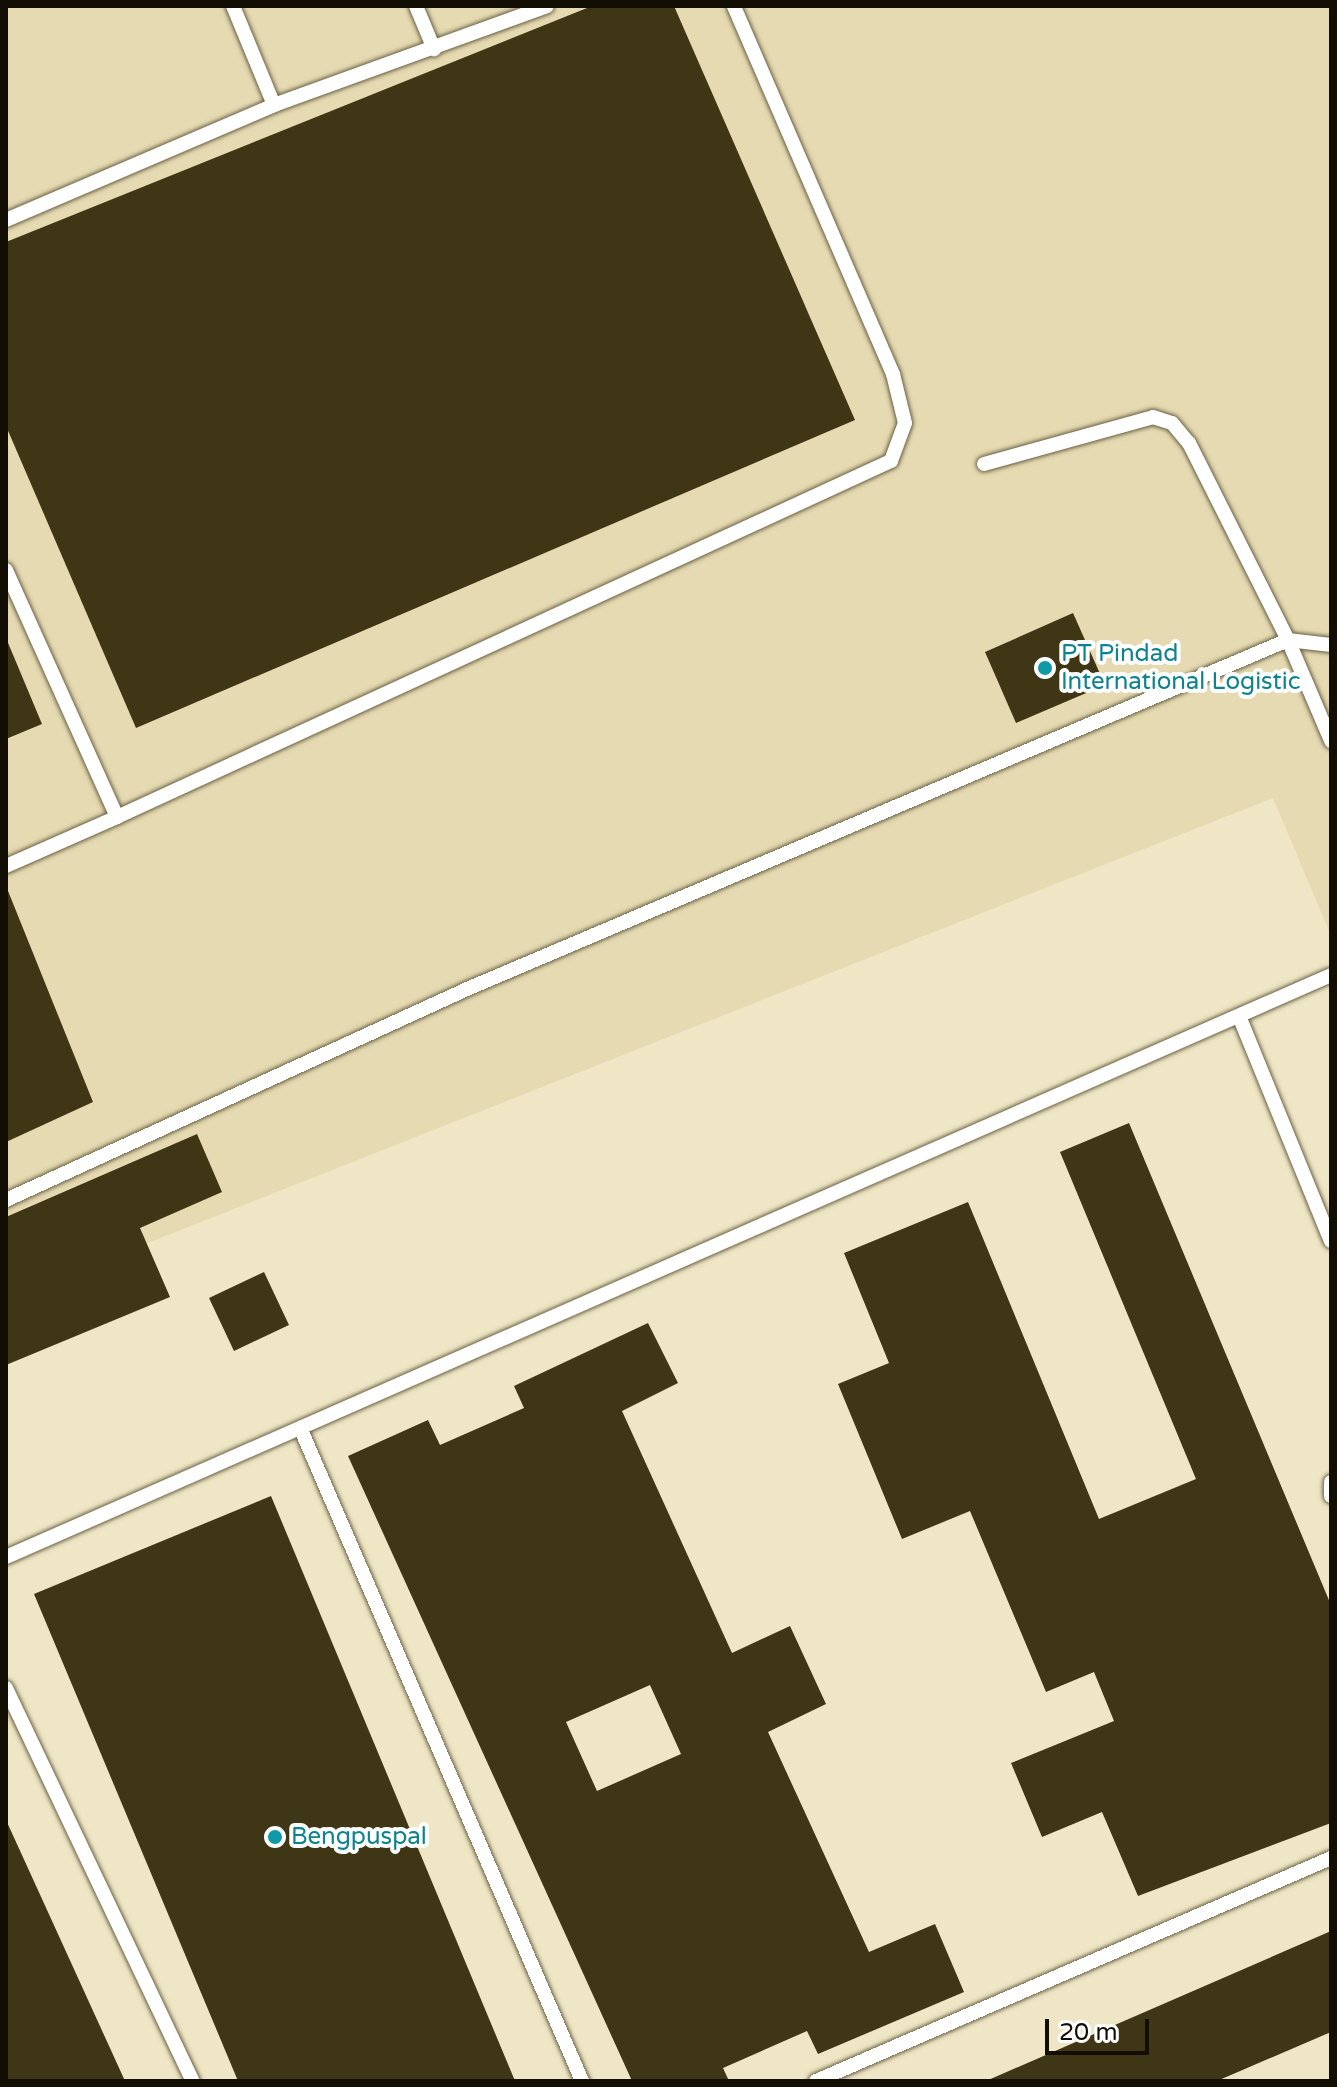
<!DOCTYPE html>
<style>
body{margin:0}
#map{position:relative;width:1337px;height:2087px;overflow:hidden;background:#efe6c5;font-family:"Varela Round",sans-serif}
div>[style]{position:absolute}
.built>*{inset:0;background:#e6dab2}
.building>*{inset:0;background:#3f3615}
.roads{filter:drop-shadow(0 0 2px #696144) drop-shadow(0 0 2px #696144)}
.service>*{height:14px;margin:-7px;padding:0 7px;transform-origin:7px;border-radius:7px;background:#fff}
.dots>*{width:22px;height:22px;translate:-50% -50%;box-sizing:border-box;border:4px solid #fff;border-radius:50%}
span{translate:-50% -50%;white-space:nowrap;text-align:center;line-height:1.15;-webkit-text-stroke:8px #fff;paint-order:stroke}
.culture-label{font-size:24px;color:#0d838f}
.left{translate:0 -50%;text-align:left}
.frame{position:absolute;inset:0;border:8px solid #120e04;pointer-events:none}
.scale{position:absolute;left:1045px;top:2019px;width:104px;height:36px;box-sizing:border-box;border:4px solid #120e04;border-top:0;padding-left:10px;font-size:24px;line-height:28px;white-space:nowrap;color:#120e04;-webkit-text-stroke:6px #fff;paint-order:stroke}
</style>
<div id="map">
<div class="built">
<i style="clip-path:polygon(6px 6px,1331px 6px,1331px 936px,1273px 798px,6px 1299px)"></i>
</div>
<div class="building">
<i style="clip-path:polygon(592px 6px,674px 6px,855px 420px,136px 728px,6px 426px,6px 242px)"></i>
<i style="clip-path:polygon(1073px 613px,1105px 685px,1016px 723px,985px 652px)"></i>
<i style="clip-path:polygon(6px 638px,42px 724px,6px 739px)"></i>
<i style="clip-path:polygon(6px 886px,93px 1102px,6px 1142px)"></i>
<i style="clip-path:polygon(1129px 1123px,1331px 1605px,1331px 1823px,1138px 1896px,1102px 1812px,1042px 1837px,1011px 1763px,1114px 1721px,1094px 1672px,1046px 1692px,970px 1511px,902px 1539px,838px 1384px,889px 1363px,844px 1253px,968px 1202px,1099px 1519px,1196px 1479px,1060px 1152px)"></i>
<i style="clip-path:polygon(197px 1134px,222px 1192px,140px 1228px,170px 1297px,6px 1365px,6px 1217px)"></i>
<i style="clip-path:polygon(264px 1272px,289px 1325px,234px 1351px,209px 1298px)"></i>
<i style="clip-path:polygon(evenodd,648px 1323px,678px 1383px,622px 1411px,732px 1653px,790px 1626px,826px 1704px,768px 1732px,869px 1952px,935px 1924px,964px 1992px,818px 2054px,807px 2031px,723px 2068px,729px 2081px,632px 2081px,348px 1456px,428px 1420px,440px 1445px,524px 1408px,514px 1386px,648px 1323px,650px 1685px,681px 1754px,597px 1791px,566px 1722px,650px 1685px)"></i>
<i style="clip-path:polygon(271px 1496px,515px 2081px,238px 2081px,34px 1594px)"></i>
<i style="clip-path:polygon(6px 1820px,125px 2081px,6px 2081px)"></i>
<i style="clip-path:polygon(1331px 1931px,1331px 2032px,1217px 2081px,986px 2081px)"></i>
</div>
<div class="roads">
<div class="service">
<i style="left:233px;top:6px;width:107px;rotate:67.5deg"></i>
<i style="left:416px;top:6px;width:47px;rotate:67.3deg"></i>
<i style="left:6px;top:220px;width:292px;rotate:-23.2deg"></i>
<i style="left:274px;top:105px;width:290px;rotate:-19.9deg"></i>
<i style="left:984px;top:464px;width:175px;rotate:-15.5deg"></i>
<i style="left:1153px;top:417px;width:20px;rotate:18deg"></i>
<i style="left:1172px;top:423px;width:26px;rotate:50deg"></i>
<i style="left:1189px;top:443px;width:220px;rotate:63.3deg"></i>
<i style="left:1288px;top:640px;width:110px;rotate:66.9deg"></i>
<i style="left:6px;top:570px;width:271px;rotate:65.8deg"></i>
<i style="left:117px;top:817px;width:852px;rotate:-24.7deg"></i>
<i style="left:891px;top:461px;width:40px;rotate:-69.8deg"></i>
<i style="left:905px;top:423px;width:50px;rotate:-103.8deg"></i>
<i style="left:893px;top:374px;width:401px;rotate:-113.4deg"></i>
<i style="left:6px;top:866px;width:121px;rotate:-23.8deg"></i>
<i style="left:1239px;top:1016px;width:243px;rotate:67.8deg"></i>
<i style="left:6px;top:1200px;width:507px;rotate:-24.59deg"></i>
<i style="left:467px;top:989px;width:892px;rotate:-23.03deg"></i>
<i style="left:1288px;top:640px;width:43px;rotate:6.6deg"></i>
<i style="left:302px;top:1432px;width:707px;rotate:66.66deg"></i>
<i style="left:1331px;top:1482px;width:14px;rotate:90deg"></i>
<i style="left:6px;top:1557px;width:1447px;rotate:-23.71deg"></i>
<i style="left:6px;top:1688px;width:435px;rotate:64.6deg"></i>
<i style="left:816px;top:2081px;width:561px;rotate:-23.41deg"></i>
</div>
</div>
<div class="dots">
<i style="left:1045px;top:668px;background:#0f9aa8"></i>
<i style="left:275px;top:1837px;background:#0f9aa8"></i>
</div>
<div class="culture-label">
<span class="left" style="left:1061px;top:668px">PT Pindad<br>International Logistic</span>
<span class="left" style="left:291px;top:1837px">Bengpuspal</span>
</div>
<div class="frame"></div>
<div class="scale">20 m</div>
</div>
